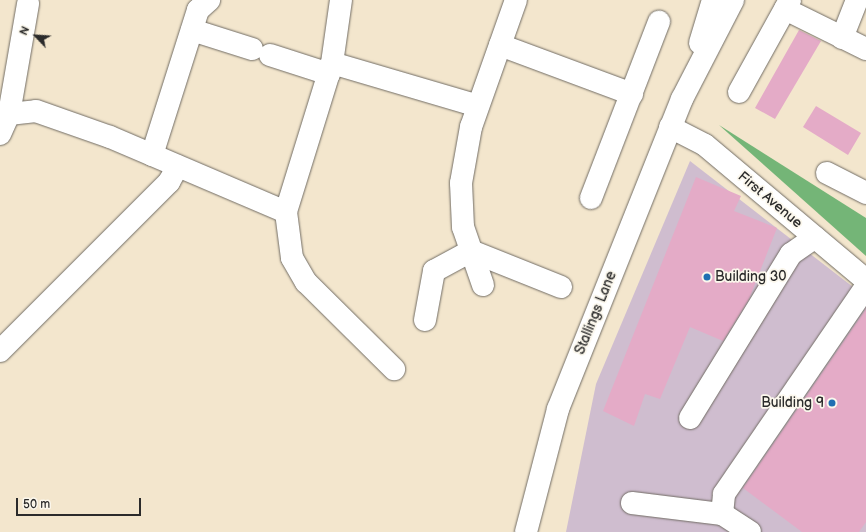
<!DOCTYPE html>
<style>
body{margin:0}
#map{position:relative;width:866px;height:532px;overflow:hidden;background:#f3e6cd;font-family:"Balsamiq Sans",sans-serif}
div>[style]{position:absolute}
.industrial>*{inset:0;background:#cfbdcf}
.forest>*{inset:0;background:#74b577}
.building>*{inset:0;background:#e4abc7}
.roads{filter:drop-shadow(0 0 1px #716c64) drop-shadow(0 0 1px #716c64)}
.minor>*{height:22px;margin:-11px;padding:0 11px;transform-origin:11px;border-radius:11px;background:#fff}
.major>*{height:22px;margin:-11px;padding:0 11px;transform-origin:11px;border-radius:11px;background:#fff}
.dots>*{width:11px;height:11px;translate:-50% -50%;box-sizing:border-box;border:2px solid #fbf7ec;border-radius:50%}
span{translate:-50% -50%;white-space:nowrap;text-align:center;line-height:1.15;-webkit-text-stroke:3.5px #fbf7ec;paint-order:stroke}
.street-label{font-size:14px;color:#2b2b2b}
.poi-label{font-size:14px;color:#2b2b2b}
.left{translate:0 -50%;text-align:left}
.right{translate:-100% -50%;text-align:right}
.north{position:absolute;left:16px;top:16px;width:40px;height:40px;-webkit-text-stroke:3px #fbf7ec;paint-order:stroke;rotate:295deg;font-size:11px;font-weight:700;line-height:16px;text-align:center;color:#2b2b2b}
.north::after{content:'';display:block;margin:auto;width:14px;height:18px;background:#2b2b2b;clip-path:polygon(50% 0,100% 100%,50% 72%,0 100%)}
.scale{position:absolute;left:16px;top:498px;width:125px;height:18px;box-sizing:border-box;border:2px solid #2b2b2b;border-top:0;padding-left:5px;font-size:12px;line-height:14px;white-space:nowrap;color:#2b2b2b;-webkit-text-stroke:3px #fbf7ec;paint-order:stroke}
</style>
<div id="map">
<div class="industrial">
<i style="clip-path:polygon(690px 161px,866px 297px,866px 532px,566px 532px,596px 384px)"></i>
</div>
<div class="forest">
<i style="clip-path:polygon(719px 125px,866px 218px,866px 256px)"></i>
</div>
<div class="building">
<i style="clip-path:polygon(799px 30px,821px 41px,775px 119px,755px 108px)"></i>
<i style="clip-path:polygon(816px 106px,861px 133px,848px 155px,803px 127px)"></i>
<i style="clip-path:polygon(696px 177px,741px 196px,734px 211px,777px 228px,749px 299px,723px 341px,690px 327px,660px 399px,645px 394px,634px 426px,603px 411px)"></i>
<i style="clip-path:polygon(866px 309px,866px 522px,859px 532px,802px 532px,743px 488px)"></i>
</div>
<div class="roads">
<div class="minor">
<i style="left:341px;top:0;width:64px;rotate:98.1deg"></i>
<i style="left:332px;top:63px;width:156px;rotate:107.2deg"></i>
<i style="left:286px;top:212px;width:46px;rotate:82.6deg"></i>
<i style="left:292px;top:258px;width:28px;rotate:60deg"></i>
<i style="left:306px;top:282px;width:124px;rotate:44.7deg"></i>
<i style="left:785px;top:9px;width:90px;rotate:26.3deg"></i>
<i style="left:192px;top:30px;width:63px;rotate:17.6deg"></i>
<i style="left:842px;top:38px;width:41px;rotate:-68.5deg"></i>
<i style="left:500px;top:45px;width:141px;rotate:20.4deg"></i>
<i style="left:270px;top:55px;width:62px;rotate:17.9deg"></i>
<i style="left:332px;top:63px;width:152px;rotate:16.4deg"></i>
<i style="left:739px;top:92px;width:105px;rotate:-61deg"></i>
<i style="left:9px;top:114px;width:112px;rotate:-80.2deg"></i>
<i style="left:670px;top:127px;width:39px;rotate:27deg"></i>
<i style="left:705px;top:145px;width:210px;rotate:40deg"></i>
<i style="left:0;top:134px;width:22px;rotate:-66deg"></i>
<i style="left:9px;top:114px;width:27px;rotate:-6deg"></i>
<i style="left:36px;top:111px;width:78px;rotate:19.4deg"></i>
<i style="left:110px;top:137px;width:191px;rotate:23.1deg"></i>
<i style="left:152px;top:155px;width:152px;rotate:-72.4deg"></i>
<i style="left:198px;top:10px;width:15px;rotate:-42deg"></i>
<i style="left:827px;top:173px;width:44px;rotate:27.1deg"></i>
<i style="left:591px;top:198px;width:189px;rotate:-68.9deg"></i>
<i style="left:483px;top:285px;width:61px;rotate:-109deg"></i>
<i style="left:463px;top:227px;width:44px;rotate:-92.6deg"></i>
<i style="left:461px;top:183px;width:57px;rotate:-79.9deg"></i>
<i style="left:471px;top:127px;width:135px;rotate:-70.5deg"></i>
<i style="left:425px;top:320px;width:50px;rotate:-79.6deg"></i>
<i style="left:434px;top:271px;width:42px;rotate:-28.4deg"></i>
<i style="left:471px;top:251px;width:97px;rotate:21.8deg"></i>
<i style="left:0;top:351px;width:239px;rotate:-45deg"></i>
<i style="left:169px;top:182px;width:18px;rotate:-61deg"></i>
<i style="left:690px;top:418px;width:193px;rotate:-58.4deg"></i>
<i style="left:791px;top:254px;width:29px;rotate:-35deg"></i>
<i style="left:632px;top:503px;width:91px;rotate:7deg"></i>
<i style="left:750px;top:532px;width:33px;rotate:-147deg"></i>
<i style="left:722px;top:514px;width:20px;rotate:-84deg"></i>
<i style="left:724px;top:494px;width:251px;rotate:-55.6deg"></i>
</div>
<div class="major">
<i style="left:700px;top:43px;width:45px;rotate:-73.2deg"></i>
<i style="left:526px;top:532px;width:127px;rotate:-75.4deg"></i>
<i style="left:558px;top:409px;width:334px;rotate:-68.2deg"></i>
<i style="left:682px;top:99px;width:111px;rotate:-62.7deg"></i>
</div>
</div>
<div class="dots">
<i style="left:707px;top:277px;background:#1f6fb2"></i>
<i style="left:832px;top:403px;background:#1f6fb2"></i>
</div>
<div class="street-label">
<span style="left:770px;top:200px;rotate:40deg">First Avenue</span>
<span style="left:596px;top:313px;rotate:-68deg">Stallings Lane</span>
</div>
<div class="poi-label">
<span class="left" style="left:715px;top:277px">Building 30</span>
<span class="right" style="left:824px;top:403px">Building 9</span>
</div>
<div class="north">N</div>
<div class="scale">50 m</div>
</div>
